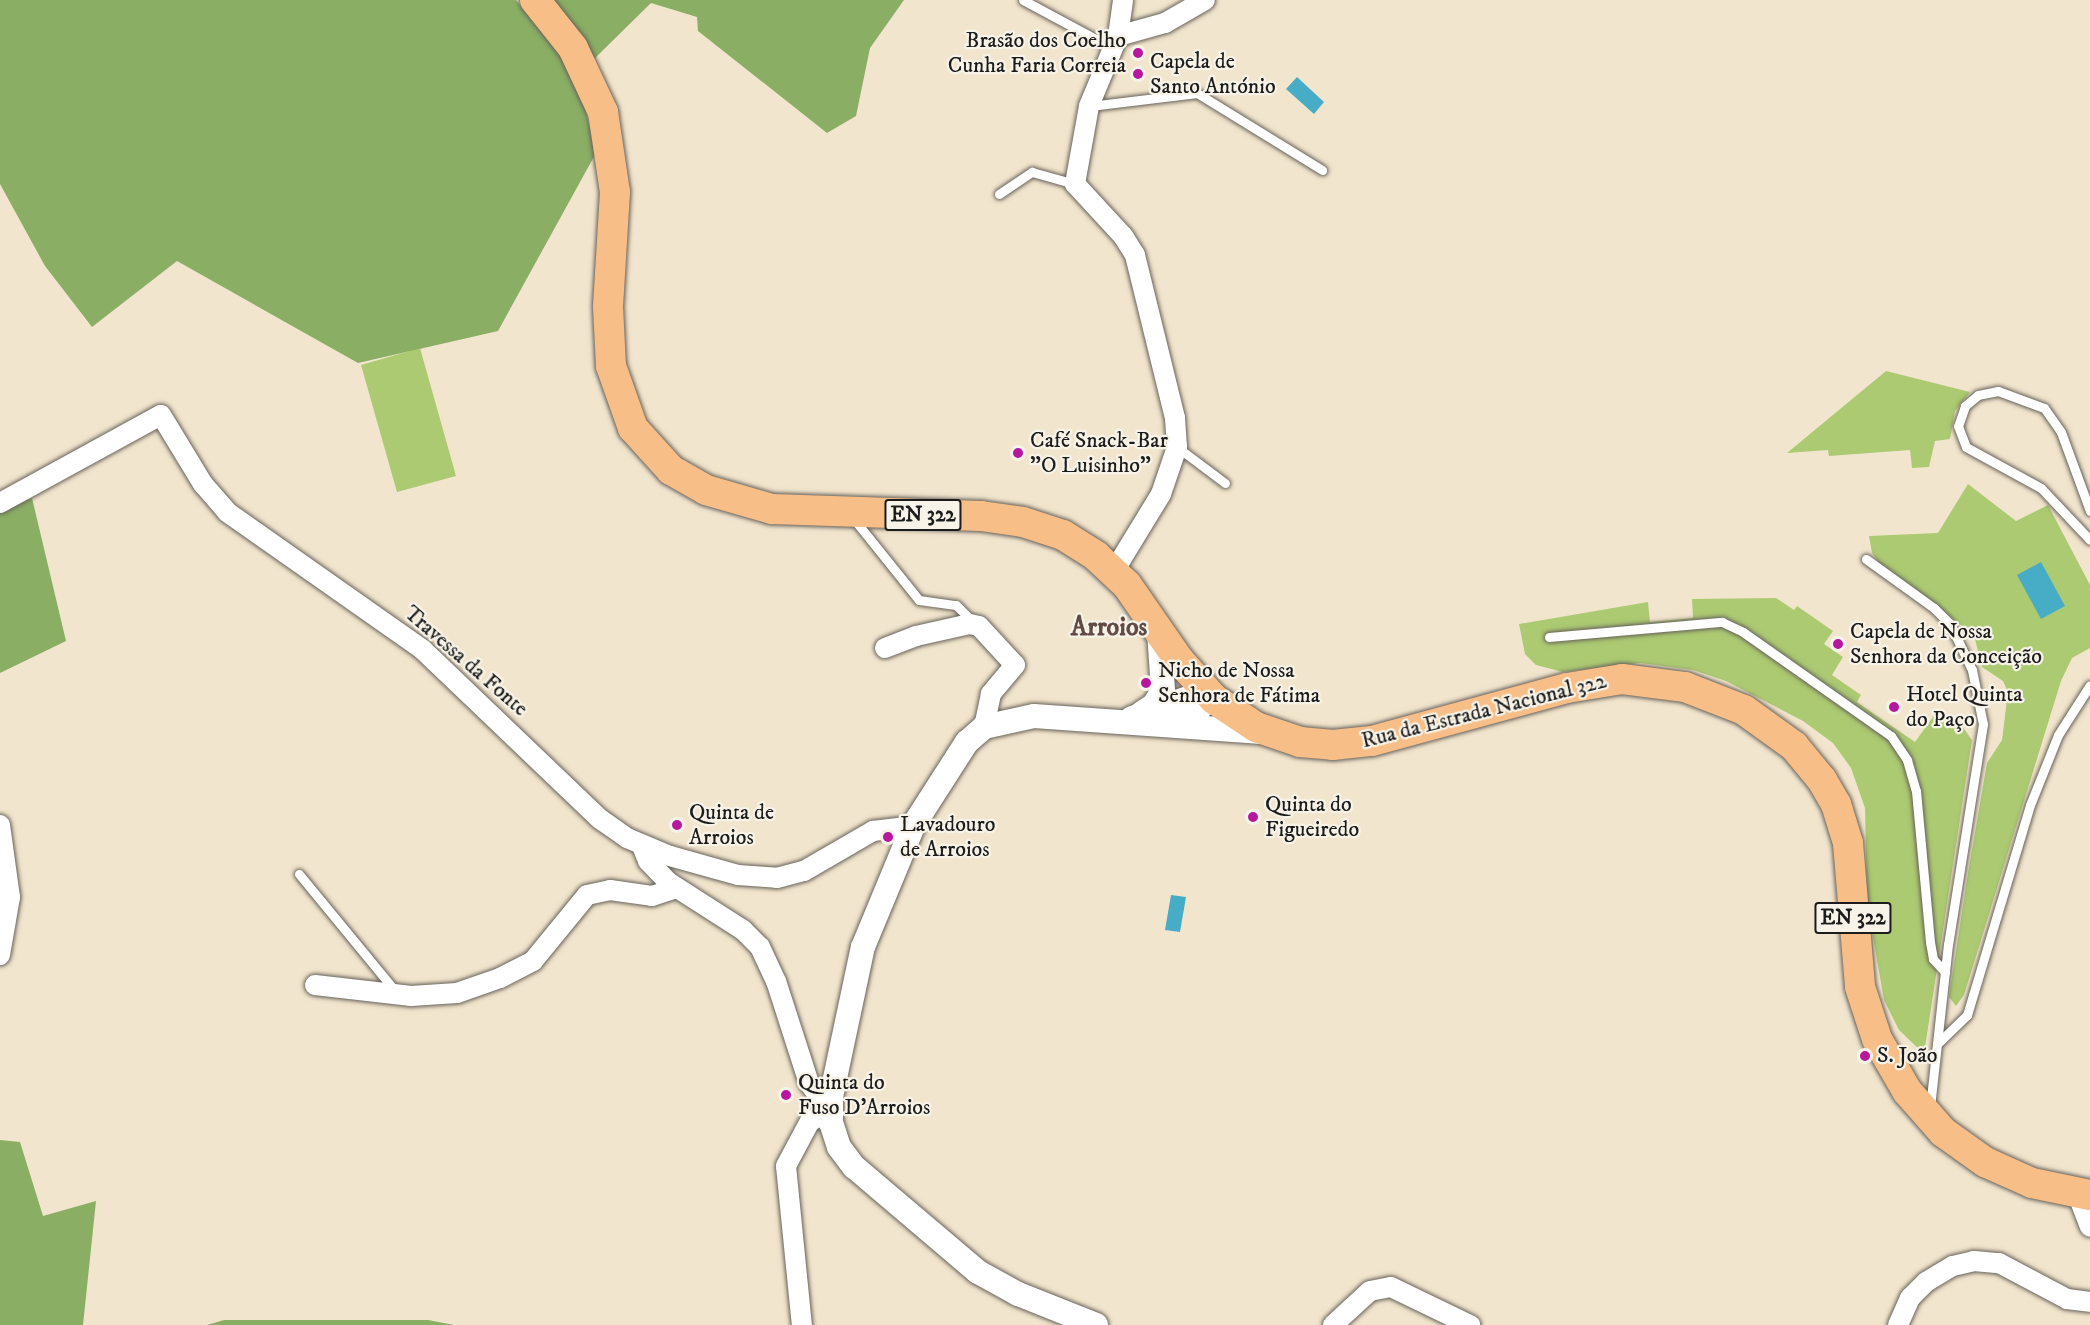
<!DOCTYPE html>
<meta charset="utf-8">
<style>
body{margin:0}
#map{position:relative;width:2090px;height:1325px;overflow:hidden;background:#f2e5cd;font-family:"IM FELL DW Pica",serif}
div>[style]{position:absolute}
.green>*{inset:0;background:#acca72}
.forest>*{inset:0;background:#89ae64}
.water>*{inset:0;background:#47acc6}
.roads{filter:drop-shadow(0 0 2px #67625a) drop-shadow(0 0 2px #67625a)}
.service>*{height:9px;margin:-4.5px;padding:0 4.5px;transform-origin:4.5px;border-radius:4.5px;background:#fff}
.minor>*{height:20px;margin:-10px;padding:0 10px;transform-origin:10px;border-radius:10px;background:#fff}
.tertiary>*{height:24px;margin:-12px;padding:0 12px;transform-origin:12px;border-radius:12px;background:#fff}
.primary>*{height:30px;margin:-15px;padding:0 15px;transform-origin:15px;border-radius:15px;background:#f7be87}
.dots>*{width:16px;height:16px;translate:-50% -50%;box-sizing:border-box;border:3px solid #f7f3e8;border-radius:50%}
span{translate:-50% -50%;white-space:nowrap;text-align:center;line-height:1.15;-webkit-text-stroke:4.5px #f7f3e8;paint-order:stroke}
.shield-label span{padding:2px 4px;background:#f7f3e8;border:2px solid;border-radius:4px;-webkit-text-stroke-width:0}
.shield-label{font-size:21px;color:#1c1c1c;font-weight:700}
.poi-label{font-size:22px;color:#1c1c1c}
.right{translate:-100% -50%;text-align:right}
.left{translate:0 -50%;text-align:left}
.street-label{font-size:22px;color:#1c1c1c}
.quarter-label{font-size:26px;color:#614b46;font-weight:700}
</style>
<div id="map">
<div class="green">
<i style="clip-path:polygon(420px 348px,456px 476px,397px 492px,361px 365px)"></i>
<i style="clip-path:polygon(1886px 371px,1970px 392px,1955px 411px,1950px 439px,1935px 441px,1929px 467px,1912px 468px,1910px 450px,1829px 456px,1828px 450px,1787px 453px)"></i>
<i style="clip-path:polygon(1968px 484px,2016px 521px,2048px 505px,2090px 585px,2090px 648px,2072px 658px,2061px 681px,1964px 995px,1956px 1006px,1949px 997px,1968px 873px,1987px 763px,2002px 740px,2008px 692px,2003px 681px,1982px 667px,1974px 635px,1880px 564px,1872px 553px,1869px 536px,1938px 533px)"></i>
<i style="clip-path:polygon(1776px 598px,1794px 610px,1797px 606px,1833px 631px,1824px 644px,1843px 657px,1832px 675px,1861px 695px,1857px 702px,1915px 742px,1935px 714px,1962px 726px,1972px 740px,1924px 1054px,1899px 1030px,1884px 1000px,1867px 902px,1865px 808px,1851px 768px,1833px 743px,1803px 721px,1726px 681px,1693px 670px,1640px 663px,1563px 672px,1536px 665px,1525px 654px,1519px 624px,1648px 602px,1650px 622px,1693px 618px,1692px 599px)"></i>
</div>
<div class="forest">
<i style="clip-path:polygon(0 0,516px 0,562px 56px,584px 104px,596px 153px,498px 331px,358px 363px,177px 261px,92px 327px,45px 266px,0 184px)"></i>
<i style="clip-path:polygon(554px 0,904px 0,870px 48px,856px 116px,827px 133px,698px 31px,697px 17px,651px 3px,594px 59px)"></i>
<i style="clip-path:polygon(32px 498px,66px 641px,0 673px,0 511px)"></i>
<i style="clip-path:polygon(0 1140px,20px 1142px,43px 1216px,96px 1201px,83px 1325px,0 1325px)"></i>
<i style="clip-path:polygon(224px 1320px,428px 1320px,454px 1325px,207px 1325px)"></i>
</div>
<div class="water">
<i style="clip-path:polygon(1297px 77px,1324px 102px,1314px 114px,1286px 89px)"></i>
<i style="clip-path:polygon(2041px 562px,2065px 606px,2041px 619px,2017px 575px)"></i>
<i style="clip-path:polygon(1171px 895px,1186px 897px,1180px 932px,1165px 930px)"></i>
</div>
<div class="roads">
<div class="service">
<i style="left:1023px;top:0;width:103px;rotate:28.3deg"></i>
<i style="left:1090px;top:106px;width:108px;rotate:-6.9deg"></i>
<i style="left:1197px;top:93px;width:147px;rotate:31.6deg"></i>
<i style="left:999px;top:194px;width:40px;rotate:-34deg"></i>
<i style="left:1032px;top:172px;width:45px;rotate:15.6deg"></i>
<i style="left:1177px;top:447px;width:60px;rotate:36.9deg"></i>
<i style="left:2090px;top:511px;width:84px;rotate:-110.2deg"></i>
<i style="left:2061px;top:432px;width:29px;rotate:-125deg"></i>
<i style="left:2044px;top:408px;width:49px;rotate:-159.7deg"></i>
<i style="left:1998px;top:391px;width:20px;rotate:169deg"></i>
<i style="left:1978px;top:395px;width:17px;rotate:140deg"></i>
<i style="left:1965px;top:406px;width:21px;rotate:109deg"></i>
<i style="left:1958px;top:426px;width:22px;rotate:69deg"></i>
<i style="left:1966px;top:447px;width:85px;rotate:28.7deg"></i>
<i style="left:2041px;top:488px;width:71px;rotate:46.7deg"></i>
<i style="left:853px;top:518px;width:105px;rotate:51.2deg"></i>
<i style="left:919px;top:600px;width:37px;rotate:8deg"></i>
<i style="left:956px;top:605px;width:25px;rotate:45deg"></i>
<i style="left:1866px;top:559px;width:84px;rotate:35.8deg"></i>
<i style="left:1934px;top:608px;width:23px;rotate:45deg"></i>
<i style="left:1950px;top:624px;width:51px;rotate:64.4deg"></i>
<i style="left:1972px;top:670px;width:55px;rotate:78.5deg"></i>
<i style="left:1983px;top:724px;width:223px;rotate:99deg"></i>
<i style="left:1948px;top:944px;width:163px;rotate:96.3deg"></i>
<i style="left:1549px;top:637px;width:174px;rotate:-5deg"></i>
<i style="left:1722px;top:622px;width:23px;rotate:25deg"></i>
<i style="left:1743px;top:632px;width:181px;rotate:35.1deg"></i>
<i style="left:1891px;top:736px;width:29px;rotate:56deg"></i>
<i style="left:1907px;top:760px;width:32px;rotate:74deg"></i>
<i style="left:1916px;top:791px;width:152px;rotate:84.7deg"></i>
<i style="left:1930px;top:942px;width:17px;rotate:80deg"></i>
<i style="left:1933px;top:959px;width:18px;rotate:47deg"></i>
<i style="left:299px;top:874px;width:153px;rotate:50.6deg"></i>
<i style="left:1937px;top:1044px;width:42px;rotate:-44deg"></i>
<i style="left:1967px;top:1015px;width:219px;rotate:-73.3deg"></i>
<i style="left:2030px;top:805px;width:75px;rotate:-68.2deg"></i>
<i style="left:2058px;top:735px;width:59px;rotate:-57.4deg"></i>
</div>
<div class="minor">
<i style="left:1118px;top:36px;width:49px;rotate:-15.5deg"></i>
<i style="left:1165px;top:23px;width:46px;rotate:-29.9deg"></i>
<i style="left:0;top:503px;width:183px;rotate:-28.7deg"></i>
<i style="left:161px;top:415px;width:81px;rotate:58.7deg"></i>
<i style="left:203px;top:484px;width:37px;rotate:49deg"></i>
<i style="left:227px;top:512px;width:238px;rotate:35.1deg"></i>
<i style="left:422px;top:649px;width:246px;rotate:43.7deg"></i>
<i style="left:600px;top:819px;width:33px;rotate:35deg"></i>
<i style="left:627px;top:838px;width:47px;rotate:22.7deg"></i>
<i style="left:670px;top:856px;width:71px;rotate:15.6deg"></i>
<i style="left:738px;top:875px;width:39px;rotate:4deg"></i>
<i style="left:777px;top:878px;width:28px;rotate:-15deg"></i>
<i style="left:804px;top:871px;width:80px;rotate:-30.1deg"></i>
<i style="left:873px;top:831px;width:40px;rotate:-7.1deg"></i>
<i style="left:1114px;top:571px;width:90px;rotate:-58.6deg"></i>
<i style="left:1161px;top:494px;width:50px;rotate:-71.2deg"></i>
<i style="left:1177px;top:447px;width:29px;rotate:-94deg"></i>
<i style="left:1175px;top:418px;width:168px;rotate:-103.8deg"></i>
<i style="left:1135px;top:255px;width:22px;rotate:-122deg"></i>
<i style="left:1123px;top:236px;width:71px;rotate:-132.7deg"></i>
<i style="left:1075px;top:184px;width:79px;rotate:-79.8deg"></i>
<i style="left:1089px;top:106px;width:76px;rotate:-67.5deg"></i>
<i style="left:1118px;top:36px;width:36px;rotate:-82deg"></i>
<i style="left:885px;top:648px;width:33px;rotate:-21deg"></i>
<i style="left:916px;top:636px;width:55px;rotate:-12.5deg"></i>
<i style="left:970px;top:624px;width:9px;rotate:13deg"></i>
<i style="left:979px;top:626px;width:53px;rotate:47.3deg"></i>
<i style="left:1015px;top:665px;width:38px;rotate:130deg"></i>
<i style="left:991px;top:694px;width:34px;rotate:102deg"></i>
<i style="left:0;top:825px;width:73px;rotate:82.1deg"></i>
<i style="left:10px;top:897px;width:59px;rotate:99.8deg"></i>
<i style="left:642px;top:846px;width:16px;rotate:68deg"></i>
<i style="left:648px;top:861px;width:29px;rotate:46deg"></i>
<i style="left:668px;top:882px;width:89px;rotate:32.6deg"></i>
<i style="left:743px;top:930px;width:24px;rotate:45deg"></i>
<i style="left:760px;top:947px;width:38px;rotate:65deg"></i>
<i style="left:776px;top:981px;width:107px;rotate:72.1deg"></i>
<i style="left:809px;top:1083px;width:35px;rotate:53deg"></i>
<i style="left:830px;top:1111px;width:22px;rotate:153deg"></i>
<i style="left:810px;top:1121px;width:51px;rotate:118.1deg"></i>
<i style="left:786px;top:1166px;width:160px;rotate:84.3deg"></i>
<i style="left:315px;top:985px;width:97px;rotate:6.5deg"></i>
<i style="left:411px;top:996px;width:46px;rotate:-3.7deg"></i>
<i style="left:457px;top:993px;width:46px;rotate:-19.2deg"></i>
<i style="left:500px;top:978px;width:37px;rotate:-27deg"></i>
<i style="left:533px;top:961px;width:85px;rotate:-50.7deg"></i>
<i style="left:587px;top:895px;width:24px;rotate:-12deg"></i>
<i style="left:610px;top:890px;width:42px;rotate:8.1deg"></i>
<i style="left:652px;top:896px;width:25px;rotate:-18deg"></i>
<i style="left:2077px;top:1193px;width:36px;rotate:69deg"></i>
<i style="left:1333px;top:1325px;width:50px;rotate:-42.6deg"></i>
<i style="left:1370px;top:1291px;width:21px;rotate:-11deg"></i>
<i style="left:1391px;top:1287px;width:88px;rotate:25.7deg"></i>
<i style="left:1898px;top:1325px;width:30px;rotate:-66deg"></i>
<i style="left:1910px;top:1298px;width:23px;rotate:-45deg"></i>
<i style="left:1926px;top:1282px;width:31px;rotate:-31deg"></i>
<i style="left:1953px;top:1266px;width:22px;rotate:-13deg"></i>
<i style="left:1974px;top:1261px;width:25px;rotate:5deg"></i>
<i style="left:1999px;top:1263px;width:77px;rotate:27.9deg"></i>
<i style="left:2067px;top:1299px;width:23px;rotate:7deg"></i>
</div>
<div class="tertiary">
<i style="left:1142px;top:713px;width:14px;rotate:-34deg"></i>
<i style="left:1154px;top:705px;width:17px;rotate:-59deg"></i>
<i style="left:1163px;top:690px;width:59px;rotate:-93.9deg"></i>
<i style="left:1132px;top:718px;width:77px;rotate:-19.6deg"></i>
<i style="left:1205px;top:692px;width:11px;rotate:95deg"></i>
<i style="left:1204px;top:703px;width:11px;rotate:128deg"></i>
<i style="left:1197px;top:712px;width:31px;rotate:159deg"></i>
<i style="left:1096px;top:1325px;width:84px;rotate:-158.3deg"></i>
<i style="left:1018px;top:1294px;width:46px;rotate:-151.2deg"></i>
<i style="left:978px;top:1272px;width:162px;rotate:-139.7deg"></i>
<i style="left:854px;top:1167px;width:25px;rotate:-127deg"></i>
<i style="left:839px;top:1147px;width:25px;rotate:-108deg"></i>
<i style="left:831px;top:1123px;width:26px;rotate:-90deg"></i>
<i style="left:831px;top:1097px;width:153px;rotate:-78deg"></i>
<i style="left:863px;top:947px;width:131px;rotate:-67.5deg"></i>
<i style="left:913px;top:826px;width:100px;rotate:-57.3deg"></i>
<i style="left:967px;top:742px;width:23px;rotate:-41deg"></i>
<i style="left:984px;top:727px;width:51px;rotate:-12.4deg"></i>
<i style="left:1034px;top:716px;width:232px;rotate:4deg"></i>
</div>
<div class="primary">
<i style="left:535px;top:0;width:61px;rotate:51.6deg"></i>
<i style="left:573px;top:48px;width:71px;rotate:64.9deg"></i>
<i style="left:603px;top:112px;width:81px;rotate:81.5deg"></i>
<i style="left:615px;top:192px;width:115px;rotate:93.5deg"></i>
<i style="left:608px;top:307px;width:59px;rotate:87.1deg"></i>
<i style="left:611px;top:366px;width:66px;rotate:70.5deg"></i>
<i style="left:633px;top:428px;width:57px;rotate:47.9deg"></i>
<i style="left:671px;top:470px;width:40px;rotate:29.7deg"></i>
<i style="left:706px;top:490px;width:69px;rotate:16.1deg"></i>
<i style="left:772px;top:509px;width:209px;rotate:1.9deg"></i>
<i style="left:981px;top:516px;width:42px;rotate:8.1deg"></i>
<i style="left:1023px;top:522px;width:42px;rotate:18deg"></i>
<i style="left:1063px;top:535px;width:39px;rotate:32deg"></i>
<i style="left:1096px;top:556px;width:42px;rotate:43.1deg"></i>
<i style="left:1127px;top:585px;width:91px;rotate:55.3deg"></i>
<i style="left:1179px;top:660px;width:52px;rotate:48.1deg"></i>
<i style="left:1214px;top:699px;width:50px;rotate:33.7deg"></i>
<i style="left:1256px;top:727px;width:46px;rotate:18.8deg"></i>
<i style="left:1300px;top:742px;width:33px;rotate:5deg"></i>
<i style="left:1333px;top:745px;width:39px;rotate:-6deg"></i>
<i style="left:1372px;top:741px;width:202px;rotate:-15.2deg"></i>
<i style="left:1567px;top:688px;width:56px;rotate:-9.3deg"></i>
<i style="left:1622px;top:679px;width:64px;rotate:7.2deg"></i>
<i style="left:1685px;top:687px;width:63px;rotate:21.3deg"></i>
<i style="left:1744px;top:710px;width:62px;rotate:35.8deg"></i>
<i style="left:1794px;top:746px;width:44px;rotate:50.5deg"></i>
<i style="left:1822px;top:780px;width:28px;rotate:60deg"></i>
<i style="left:1836px;top:804px;width:41px;rotate:72.9deg"></i>
<i style="left:1848px;top:843px;width:144px;rotate:85.2deg"></i>
<i style="left:1860px;top:987px;width:55px;rotate:71.9deg"></i>
<i style="left:1877px;top:1039px;width:60px;rotate:60deg"></i>
<i style="left:1907px;top:1091px;width:55px;rotate:48.7deg"></i>
<i style="left:1943px;top:1132px;width:52px;rotate:35.5deg"></i>
<i style="left:1985px;top:1162px;width:51px;rotate:24.1deg"></i>
<i style="left:2032px;top:1183px;width:59px;rotate:11.7deg"></i>
</div>
</div>
<div class="dots">
<i style="left:1138px;top:53px;background:#b5179e"></i>
<i style="left:1138px;top:74px;background:#b5179e"></i>
<i style="left:1018px;top:453px;background:#b5179e"></i>
<i style="left:1838px;top:644px;background:#b5179e"></i>
<i style="left:1146px;top:683px;background:#b5179e"></i>
<i style="left:1894px;top:707px;background:#b5179e"></i>
<i style="left:1253px;top:817px;background:#b5179e"></i>
<i style="left:677px;top:825px;background:#b5179e"></i>
<i style="left:888px;top:837px;background:#b5179e"></i>
<i style="left:1865px;top:1056px;background:#b5179e"></i>
<i style="left:786px;top:1095px;background:#b5179e"></i>
</div>
<div class="shield-label">
<span style="left:923px;top:515px">EN 322</span>
<span style="left:1853px;top:918px">EN 322</span>
</div>
<div class="poi-label">
<span class="right" style="left:1126px;top:53px">Brasão dos Coelho<br>Cunha Faria Correia</span>
<span class="left" style="left:1150px;top:74px">Capela de<br>Santo António</span>
<span class="left" style="left:1030px;top:453px">Café Snack-Bar<br>"O Luisinho"</span>
<span class="left" style="left:1850px;top:644px">Capela de Nossa<br>Senhora da Conceição</span>
<span class="left" style="left:1158px;top:683px">Nicho de Nossa<br>Senhora de Fátima</span>
<span class="left" style="left:1906px;top:707px">Hotel Quinta<br>do Paço</span>
<span class="left" style="left:1265px;top:817px">Quinta do<br>Figueiredo</span>
<span class="left" style="left:689px;top:825px">Quinta de<br>Arroios</span>
<span class="left" style="left:900px;top:837px">Lavadouro<br>de Arroios</span>
<span class="left" style="left:1877px;top:1056px">S. João</span>
<span class="left" style="left:798px;top:1095px">Quinta do<br>Fuso D'Arroios</span>
</div>
<div class="street-label">
<span style="left:466px;top:661px;rotate:41deg">Travessa da Fonte</span>
<span style="left:1484px;top:711px;rotate:-14deg">Rua da Estrada Nacional 322</span>
</div>
<div class="quarter-label">
<span style="left:1109px;top:628px">Arroios</span>
</div>
</div>
